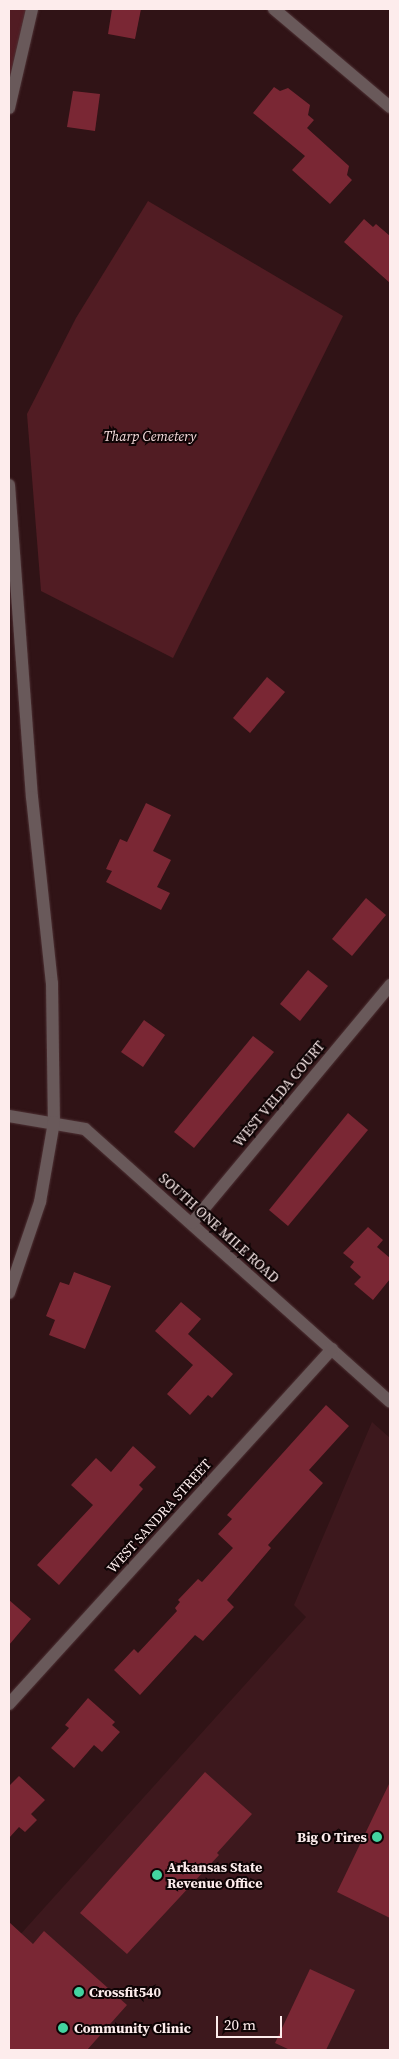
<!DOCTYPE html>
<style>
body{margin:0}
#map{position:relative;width:399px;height:2059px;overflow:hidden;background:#301316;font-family:"Source Serif 4",serif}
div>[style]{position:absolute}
.built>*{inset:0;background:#3d181d}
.green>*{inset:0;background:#511c23}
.building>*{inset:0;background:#7a2734}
.roads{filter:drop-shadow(0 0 1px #4d3134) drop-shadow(0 0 1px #4d3134)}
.minor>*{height:12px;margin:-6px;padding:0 6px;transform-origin:6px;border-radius:6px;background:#69595a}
.tertiary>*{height:12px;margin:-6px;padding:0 6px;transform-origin:6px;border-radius:6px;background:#69595a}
.dots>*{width:14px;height:14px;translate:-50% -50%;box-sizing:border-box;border:2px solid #0f0405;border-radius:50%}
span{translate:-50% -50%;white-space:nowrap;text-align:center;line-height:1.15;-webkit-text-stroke:4px #0f0405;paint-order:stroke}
.park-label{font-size:14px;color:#f6dcdd;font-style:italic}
.street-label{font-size:14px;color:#fdecec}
.poi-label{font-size:14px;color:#fdecec;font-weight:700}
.right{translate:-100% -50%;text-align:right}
.left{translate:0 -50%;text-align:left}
.frame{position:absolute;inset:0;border:10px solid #fdecec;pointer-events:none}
.scale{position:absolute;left:216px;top:2016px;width:66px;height:22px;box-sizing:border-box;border:2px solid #fdecec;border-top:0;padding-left:6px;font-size:15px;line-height:18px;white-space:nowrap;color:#fdecec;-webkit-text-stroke:4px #0f0405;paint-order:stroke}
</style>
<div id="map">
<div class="built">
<i style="clip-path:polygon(372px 1422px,390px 1438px,390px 2050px,9px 2050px,9px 1947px,306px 1617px,294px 1605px)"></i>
</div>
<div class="green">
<i style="clip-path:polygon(9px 9px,32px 9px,9px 108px)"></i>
<i style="clip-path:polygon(148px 201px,343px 316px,173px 658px,41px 591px,27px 414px,76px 318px)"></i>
</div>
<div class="building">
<i style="clip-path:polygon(112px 9px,141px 9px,135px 39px,108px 34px)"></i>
<i style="clip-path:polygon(274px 87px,280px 91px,288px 88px,310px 105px,308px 115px,314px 120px,307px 128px,349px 166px,347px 175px,352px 180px,330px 204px,292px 170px,305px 156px,253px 113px)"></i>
<i style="clip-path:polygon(73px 91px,100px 94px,95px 131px,67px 127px)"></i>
<i style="clip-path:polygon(364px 219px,373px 227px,376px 224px,390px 236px,390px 283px,344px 242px)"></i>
<i style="clip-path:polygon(267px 677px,285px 692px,250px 733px,233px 718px)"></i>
<i style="clip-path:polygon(146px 803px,171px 815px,153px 851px,171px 860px,157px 887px,170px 893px,161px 910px,106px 882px,112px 871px,106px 869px,120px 839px,127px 842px)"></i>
<i style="clip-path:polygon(366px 898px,386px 915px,352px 956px,332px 939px)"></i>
<i style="clip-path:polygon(308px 970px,328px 986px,300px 1021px,280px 1004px)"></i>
<i style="clip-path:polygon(144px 1020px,165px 1035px,143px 1067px,121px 1052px)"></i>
<i style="clip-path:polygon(253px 1036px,274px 1052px,194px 1148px,174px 1132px)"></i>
<i style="clip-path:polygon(348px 1113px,368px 1130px,288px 1226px,269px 1210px)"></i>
<i style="clip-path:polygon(368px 1227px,383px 1240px,377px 1247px,390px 1258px,390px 1279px,373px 1300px,354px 1284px,361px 1277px,350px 1267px,354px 1262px,343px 1253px)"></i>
<i style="clip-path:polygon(74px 1272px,111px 1286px,85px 1349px,49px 1335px,55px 1320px,46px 1316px,60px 1282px,69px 1285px)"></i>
<i style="clip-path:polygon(181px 1302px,201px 1319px,188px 1334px,233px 1374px,212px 1398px,208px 1395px,190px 1415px,167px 1394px,193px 1365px,155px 1331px)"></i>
<i style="clip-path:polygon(326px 1405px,349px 1426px,309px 1470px,323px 1483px,268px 1545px,271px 1548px,227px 1600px,234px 1607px,203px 1641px,195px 1635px,140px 1695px,114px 1670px,134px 1649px,138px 1653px,177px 1611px,175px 1608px,180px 1602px,178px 1600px,198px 1579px,202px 1582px,233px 1548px,218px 1534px,232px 1519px,227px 1515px)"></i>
<i style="clip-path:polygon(133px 1446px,156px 1467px,139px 1485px,143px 1489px,59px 1585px,37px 1565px,93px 1505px,71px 1485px,96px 1458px,111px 1472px)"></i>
<i style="clip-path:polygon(9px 1600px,31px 1619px,9px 1645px)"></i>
<i style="clip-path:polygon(88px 1698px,115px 1722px,112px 1725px,120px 1732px,102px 1752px,94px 1745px,74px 1768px,51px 1748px,69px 1728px,65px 1725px)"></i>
<i style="clip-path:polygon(205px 1772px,252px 1814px,217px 1853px,219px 1855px,127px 1954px,80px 1913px)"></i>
<i style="clip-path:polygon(19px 1776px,45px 1800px,31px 1814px,37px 1820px,25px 1832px,19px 1827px,9px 1838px,9px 1786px)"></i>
<i style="clip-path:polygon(390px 1782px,390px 1918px,337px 1892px)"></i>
<i style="clip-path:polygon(9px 1922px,33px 1944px,44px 1931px,127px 2005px,87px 2050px,9px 2050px)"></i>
<i style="clip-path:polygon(310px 1969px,355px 1990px,326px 2050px,290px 2050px,275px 2043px)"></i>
</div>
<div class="roads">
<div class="minor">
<i style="left:274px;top:9px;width:152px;rotate:40.2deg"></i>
<i style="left:9px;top:1116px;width:77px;rotate:9.7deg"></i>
<i style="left:85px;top:1129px;width:409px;rotate:41.8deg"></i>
<i style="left:192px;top:1223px;width:310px;rotate:-50.2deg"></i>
<i style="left:9px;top:1704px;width:480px;rotate:-47.7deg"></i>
</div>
<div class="tertiary">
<i style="left:9px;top:108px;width:102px;rotate:-76.9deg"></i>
<i style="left:9px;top:485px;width:313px;rotate:85.8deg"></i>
<i style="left:32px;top:797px;width:187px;rotate:83.9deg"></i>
<i style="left:52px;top:983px;width:139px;rotate:89.2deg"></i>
<i style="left:54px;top:1122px;width:81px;rotate:99.9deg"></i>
<i style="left:40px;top:1202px;width:96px;rotate:108.8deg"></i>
</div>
</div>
<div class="dots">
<i style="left:377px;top:1837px;background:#43d4a0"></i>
<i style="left:157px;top:1875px;background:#43d4a0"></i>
<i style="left:79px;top:1992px;background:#43d4a0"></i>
<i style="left:63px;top:2028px;background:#43d4a0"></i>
</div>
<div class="park-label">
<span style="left:150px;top:436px">Tharp Cemetery</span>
</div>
<div class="street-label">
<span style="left:279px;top:1094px;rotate:-50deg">WEST VELDA COURT</span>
<span style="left:219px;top:1228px;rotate:42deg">SOUTH ONE MILE ROAD</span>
<span style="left:159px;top:1516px;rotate:-48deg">WEST SANDRA STREET</span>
</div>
<div class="poi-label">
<span class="right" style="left:367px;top:1837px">Big O Tires</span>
<span class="left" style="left:167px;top:1875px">Arkansas State<br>Revenue Office</span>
<span class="left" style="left:89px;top:1992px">Crossfit540</span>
<span class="left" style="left:74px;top:2028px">Community Clinic</span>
</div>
<div class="frame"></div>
<div class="scale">20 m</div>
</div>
